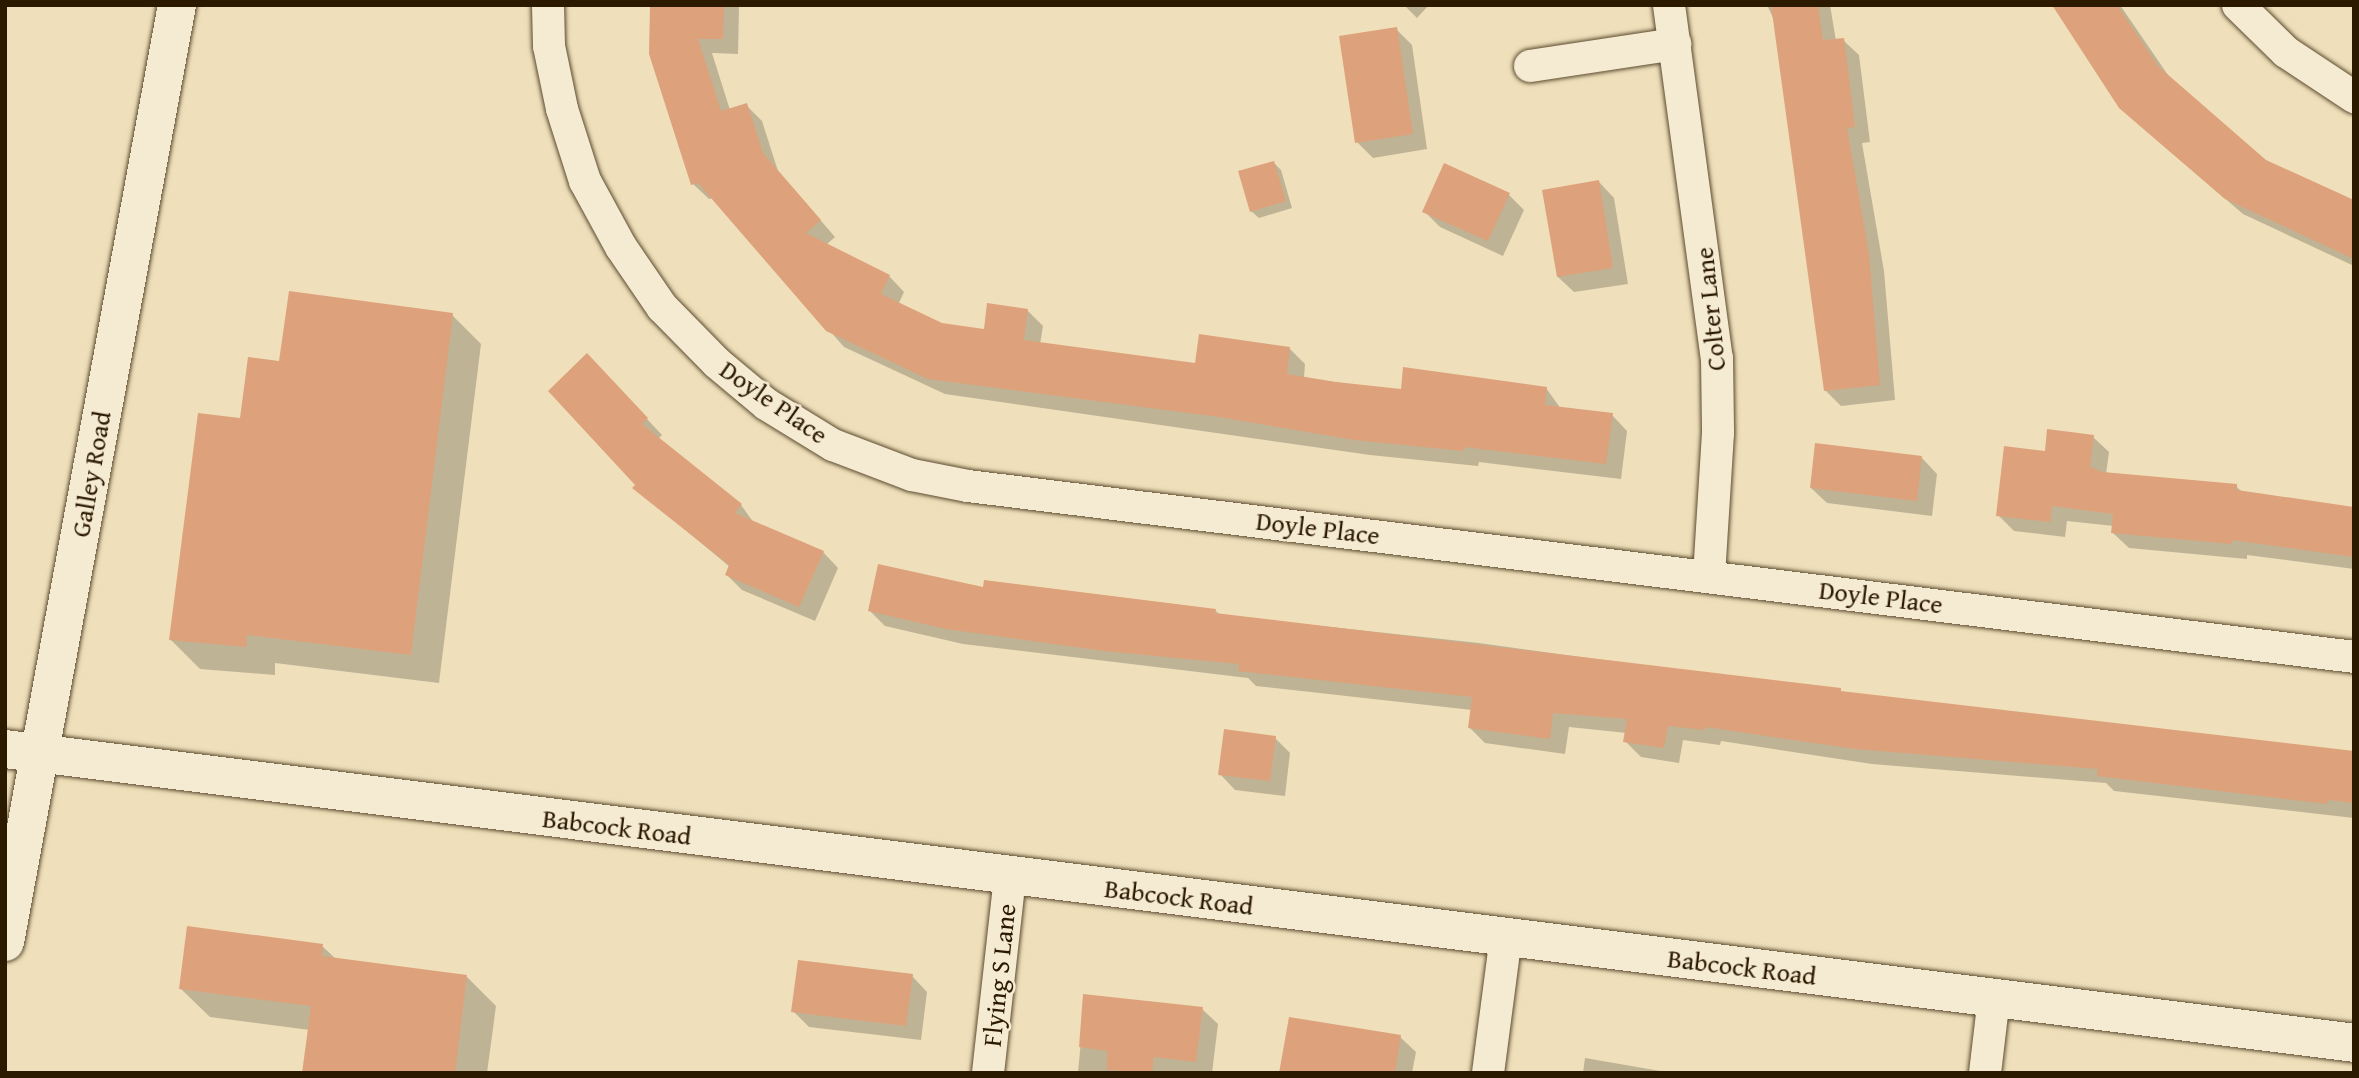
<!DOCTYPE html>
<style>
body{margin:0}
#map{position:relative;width:2359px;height:1078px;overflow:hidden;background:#efe0bb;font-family:"Gentium Book Plus",serif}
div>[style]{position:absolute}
.shadow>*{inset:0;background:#0003}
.building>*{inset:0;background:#dda27b}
.roads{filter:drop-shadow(0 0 2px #5c4b2f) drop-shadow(0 0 2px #5c4b2f)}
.minor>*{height:32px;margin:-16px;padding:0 16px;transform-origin:16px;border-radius:16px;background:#f5ebd3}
.tertiary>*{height:38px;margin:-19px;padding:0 19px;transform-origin:19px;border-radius:19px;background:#f5ebd3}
.secondary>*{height:38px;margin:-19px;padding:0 19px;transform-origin:19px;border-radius:19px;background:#f5ebd3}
span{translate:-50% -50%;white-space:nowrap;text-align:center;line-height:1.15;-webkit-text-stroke:5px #f5ebd3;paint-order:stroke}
.street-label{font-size:26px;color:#2b1900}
.frame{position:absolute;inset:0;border:7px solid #2b1900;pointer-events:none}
</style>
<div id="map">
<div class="shadow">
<i style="clip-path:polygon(651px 5px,739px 7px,738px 54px,712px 53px,730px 110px,746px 105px,762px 121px,778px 171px,835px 237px,826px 245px,889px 276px,904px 292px,898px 305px,942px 325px,986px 331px,1027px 310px,1043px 326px,1040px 344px,1197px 365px,1290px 349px,1305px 364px,1304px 378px,1403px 391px,1405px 369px,1546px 388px,1561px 409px,1612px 415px,1627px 431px,1621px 479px,1479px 462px,1478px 466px,1370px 455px,945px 394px,844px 347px,713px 198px,709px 199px,693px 184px)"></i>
<i style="clip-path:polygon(1404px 5px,1429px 5px,1417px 18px)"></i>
<i style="clip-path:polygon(1767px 5px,1830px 5px,1836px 41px,1843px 40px,1859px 55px,1870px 142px,1862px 143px,1884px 271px,1895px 400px,1841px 406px,1826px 391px,1775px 22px)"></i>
<i style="clip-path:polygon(2054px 5px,2120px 5px,2170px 78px,2265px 161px,2354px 202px,2354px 266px,2243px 214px,2137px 123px)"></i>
<i style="clip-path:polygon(1396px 29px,1412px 45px,1427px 149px,1373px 158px,1357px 142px)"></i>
<i style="clip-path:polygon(1274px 163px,1281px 170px,1292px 208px,1259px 218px,1251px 211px)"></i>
<i style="clip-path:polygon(1599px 182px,1614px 198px,1628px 284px,1574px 292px,1558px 277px)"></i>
<i style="clip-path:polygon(1509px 195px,1524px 210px,1503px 256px,1440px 227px,1424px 211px)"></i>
<i style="clip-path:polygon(452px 315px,481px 344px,439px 683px,275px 663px,275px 675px,200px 669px,171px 640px,242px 419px,281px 363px)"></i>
<i style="clip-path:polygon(602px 371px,662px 435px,658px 439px,741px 505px,754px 523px,823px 552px,838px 568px,815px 621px,742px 590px,727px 575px,730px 567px,635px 488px,637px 485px)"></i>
<i style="clip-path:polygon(2093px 437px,2109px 452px,2106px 474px,2236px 486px,2243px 493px,2354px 508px,2354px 569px,2247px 555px,2247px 559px,2129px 548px,2113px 533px,2114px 526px,2067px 521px,2065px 537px,2014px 531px,1998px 515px,2046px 453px)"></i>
<i style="clip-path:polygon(1922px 458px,1937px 474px,1932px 516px,1827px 503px,1811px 488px)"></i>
<i style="clip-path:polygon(984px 589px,1215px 610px,1220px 615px,1479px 643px,1844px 693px,2354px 753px,2354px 818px,2114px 791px,2106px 783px,1872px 764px,1721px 741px,1720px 745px,1683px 740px,1679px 763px,1641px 757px,1625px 741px,1627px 733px,1569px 727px,1565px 754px,1485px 743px,1470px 728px,1472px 710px,1256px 686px,1248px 678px,963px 644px,885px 626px,870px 611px)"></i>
<i style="clip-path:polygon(1275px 738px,1290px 753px,1285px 796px,1235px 790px,1220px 774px)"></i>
<i style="clip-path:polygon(322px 946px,337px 960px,467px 977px,496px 1006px,487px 1073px,304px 1073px,310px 1030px,210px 1017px,180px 988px)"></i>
<i style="clip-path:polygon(912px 976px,927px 992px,921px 1040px,809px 1027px,793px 1011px)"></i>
<i style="clip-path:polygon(1085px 996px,1202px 1009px,1218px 1024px,1212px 1073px,1078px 1073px)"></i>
<i style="clip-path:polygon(1400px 1037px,1416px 1052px,1412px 1073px,1281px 1073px)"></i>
<i style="clip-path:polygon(1585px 1058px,1672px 1073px,1583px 1073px)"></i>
</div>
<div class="building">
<i style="clip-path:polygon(650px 5px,724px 5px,723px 39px,698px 39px,721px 111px,747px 103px,763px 153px,821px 220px,806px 233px,890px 275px,881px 294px,942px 323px,984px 329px,987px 303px,1028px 309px,1024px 340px,1195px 363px,1199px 334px,1290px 347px,1287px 374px,1336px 382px,1401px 389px,1403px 367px,1547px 387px,1545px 405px,1613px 413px,1606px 464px,1464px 447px,1463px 451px,1354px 440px,1219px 417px,928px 379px,826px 331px,698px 183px,691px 185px,649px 54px)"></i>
<i style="clip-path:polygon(1771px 5px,1818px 5px,1823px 40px,1844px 38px,1855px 127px,1847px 128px,1869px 254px,1880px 385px,1824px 391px)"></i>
<i style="clip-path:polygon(2052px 5px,2117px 5px,2158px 66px,2266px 160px,2354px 200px,2354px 259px,2225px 199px,2119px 108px)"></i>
<i style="clip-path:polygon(1397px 27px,1413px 134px,1355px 143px,1339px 36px)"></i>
<i style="clip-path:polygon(1274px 161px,1286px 201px,1250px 212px,1238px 171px)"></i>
<i style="clip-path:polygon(1444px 163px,1510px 193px,1488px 241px,1422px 212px)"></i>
<i style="clip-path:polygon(1599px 180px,1613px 268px,1557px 277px,1542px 190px)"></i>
<i style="clip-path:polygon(289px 291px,453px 313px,411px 655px,247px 635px,246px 647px,169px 640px,198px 413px,240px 418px,248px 357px,279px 361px)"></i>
<i style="clip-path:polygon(587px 353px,648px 418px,642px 424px,742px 504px,735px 513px,824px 551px,799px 607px,725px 575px,729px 565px,632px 488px,635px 485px,548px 391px)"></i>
<i style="clip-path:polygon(2047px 429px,2094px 435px,2090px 467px,2103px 472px,2237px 484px,2237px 490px,2354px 507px,2354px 557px,2232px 540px,2232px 544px,2111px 533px,2113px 514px,2052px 506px,2050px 522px,1996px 516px,2004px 446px,2045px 451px)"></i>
<i style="clip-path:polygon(1815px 443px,1922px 456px,1917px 501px,1810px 488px)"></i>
<i style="clip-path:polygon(878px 564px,983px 587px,984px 580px,1216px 609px,1215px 613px,1841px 688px,1841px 691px,2354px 751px,2354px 803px,2328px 800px,2327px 804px,2097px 776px,2098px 769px,1855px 749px,1706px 727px,1705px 730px,1668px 726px,1664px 748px,1623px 742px,1627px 719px,1553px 713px,1550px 739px,1468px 728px,1472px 697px,1238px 671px,1239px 664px,1104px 651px,946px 629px,868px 611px)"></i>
<i style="clip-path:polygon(1224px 729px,1276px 736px,1270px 781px,1218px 775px)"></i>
<i style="clip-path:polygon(187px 926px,323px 944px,322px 956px,467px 975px,455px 1073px,302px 1073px,311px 1006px,179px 989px)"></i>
<i style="clip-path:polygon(798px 960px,913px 974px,906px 1026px,791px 1012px)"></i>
<i style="clip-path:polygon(1083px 994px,1203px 1007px,1196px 1062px,1154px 1057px,1152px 1073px,1107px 1070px,1107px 1051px,1079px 1047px)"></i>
<i style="clip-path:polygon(1289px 1017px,1401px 1035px,1395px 1073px,1279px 1073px)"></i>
</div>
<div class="roads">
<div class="minor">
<i style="left:548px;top:5px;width:41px;rotate:88.6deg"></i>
<i style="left:549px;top:46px;width:64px;rotate:78.3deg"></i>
<i style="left:562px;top:109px;width:76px;rotate:72.3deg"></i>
<i style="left:585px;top:181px;width:75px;rotate:61.4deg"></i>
<i style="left:621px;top:247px;width:73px;rotate:55.7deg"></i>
<i style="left:662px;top:307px;width:78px;rotate:45.5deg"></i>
<i style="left:717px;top:363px;width:64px;rotate:39.9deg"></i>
<i style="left:766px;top:404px;width:79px;rotate:31.5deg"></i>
<i style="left:833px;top:445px;width:85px;rotate:20.8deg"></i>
<i style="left:912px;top:475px;width:57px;rotate:11.1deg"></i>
<i style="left:968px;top:486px;width:1397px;rotate:7.03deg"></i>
<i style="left:1669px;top:5px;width:356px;rotate:82.3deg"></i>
<i style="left:1717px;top:358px;width:75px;rotate:89.2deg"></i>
<i style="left:1718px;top:433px;width:143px;rotate:93.6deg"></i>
<i style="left:2238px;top:5px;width:67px;rotate:44.4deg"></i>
<i style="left:2286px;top:52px;width:82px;rotate:33.5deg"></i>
<i style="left:1530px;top:66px;width:147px;rotate:-8.6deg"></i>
<i style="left:988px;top:1073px;width:197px;rotate:-83.6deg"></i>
<i style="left:1488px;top:1073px;width:137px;rotate:-82.5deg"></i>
<i style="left:1985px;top:1073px;width:76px;rotate:-83.2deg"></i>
</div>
<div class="tertiary">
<i style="left:5px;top:749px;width:2367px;rotate:7.13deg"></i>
</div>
<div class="secondary">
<i style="left:5px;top:942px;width:953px;rotate:-79.6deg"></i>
</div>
</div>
<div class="street-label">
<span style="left:1710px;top:309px;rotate:-96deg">Colter Lane</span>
<span style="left:774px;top:402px;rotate:35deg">Doyle Place</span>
<span style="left:91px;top:474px;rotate:-80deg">Galley Road</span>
<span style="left:1318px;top:528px;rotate:7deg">Doyle Place</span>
<span style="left:1881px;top:597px;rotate:7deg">Doyle Place</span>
<span style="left:617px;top:827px;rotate:7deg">Babcock Road</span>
<span style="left:1179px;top:897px;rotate:7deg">Babcock Road</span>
<span style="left:1742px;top:967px;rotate:7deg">Babcock Road</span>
<span style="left:999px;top:975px;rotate:-84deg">Flying S Lane</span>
</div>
<div class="frame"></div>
</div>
